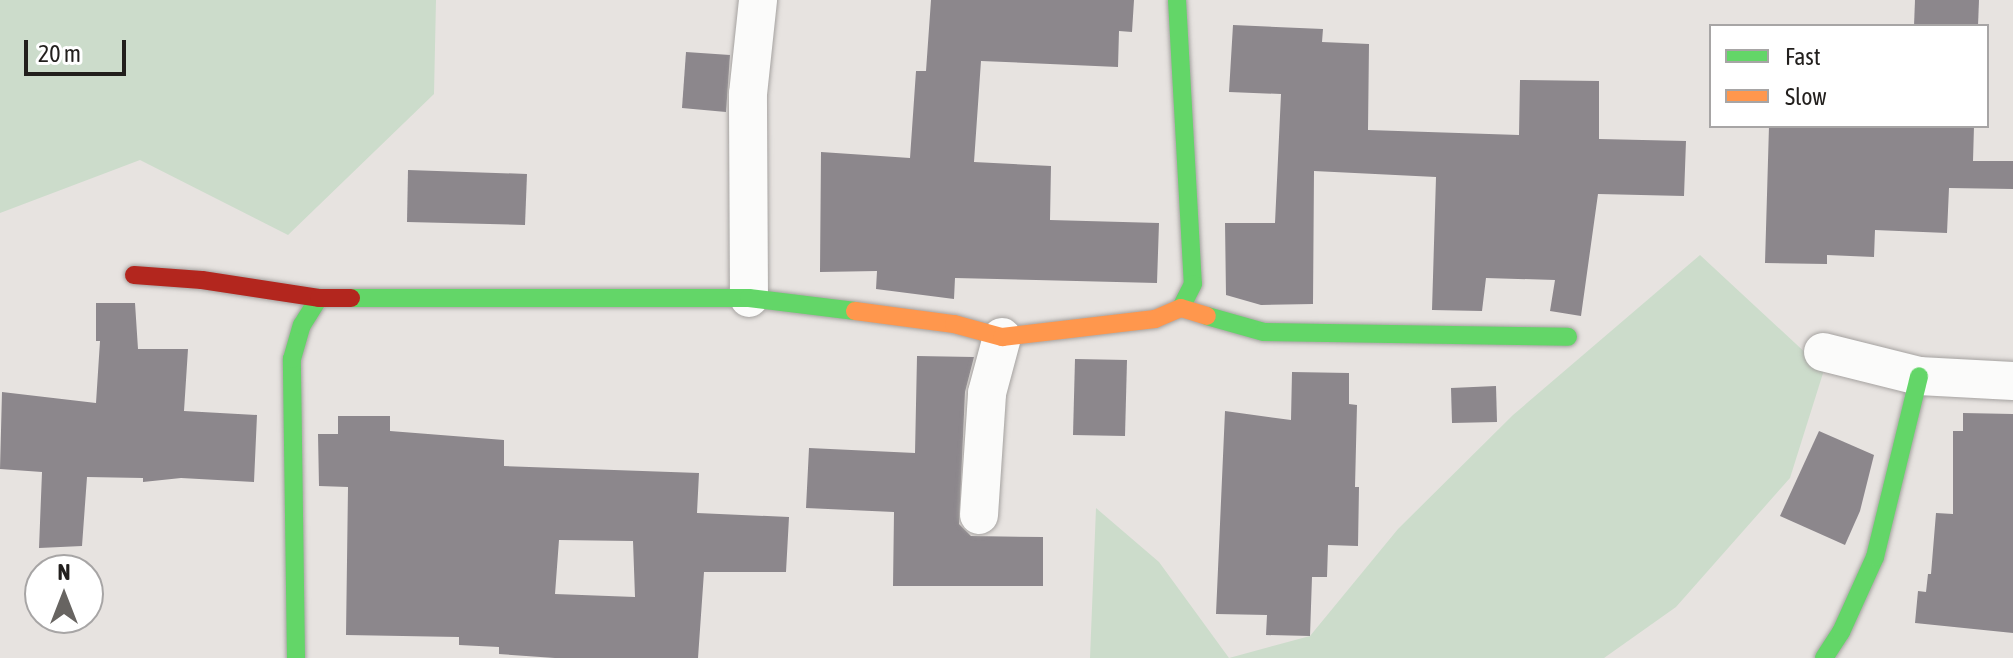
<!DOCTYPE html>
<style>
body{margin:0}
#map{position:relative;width:2013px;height:658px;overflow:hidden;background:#e7e3e0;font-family:"Asap Condensed",sans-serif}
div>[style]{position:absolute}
.green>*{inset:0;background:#ccdccb}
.building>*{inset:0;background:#8c878c}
.roads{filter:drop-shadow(0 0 2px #a5a2a0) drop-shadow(0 0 2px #a5a2a0)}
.street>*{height:38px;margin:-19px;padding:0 19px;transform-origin:19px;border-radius:19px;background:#fbfbfa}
.fast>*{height:18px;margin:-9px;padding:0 9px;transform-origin:9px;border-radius:9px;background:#63d668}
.slow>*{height:18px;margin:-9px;padding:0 9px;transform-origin:9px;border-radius:9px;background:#ff974d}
.jam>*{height:18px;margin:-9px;padding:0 9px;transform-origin:9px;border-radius:9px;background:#b3261e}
span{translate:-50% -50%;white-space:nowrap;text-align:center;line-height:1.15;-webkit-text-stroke:8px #fff;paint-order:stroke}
.legend{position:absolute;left:1709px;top:24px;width:280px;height:104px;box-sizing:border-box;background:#fff;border:2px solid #a7a5a5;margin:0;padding:10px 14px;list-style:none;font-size:24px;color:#221f1d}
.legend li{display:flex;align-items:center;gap:16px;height:40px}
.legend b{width:40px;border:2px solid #a7a5a5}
.north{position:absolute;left:24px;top:554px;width:80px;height:80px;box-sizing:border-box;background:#fff;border:2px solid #a7a5a5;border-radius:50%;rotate:0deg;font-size:22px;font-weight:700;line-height:32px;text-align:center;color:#221f1d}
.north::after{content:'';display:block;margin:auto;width:28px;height:36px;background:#676461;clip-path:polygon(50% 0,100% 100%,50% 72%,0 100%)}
.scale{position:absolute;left:24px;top:40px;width:102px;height:36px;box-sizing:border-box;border:4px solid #221f1d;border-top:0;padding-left:10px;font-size:24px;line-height:28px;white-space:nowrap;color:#221f1d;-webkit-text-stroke:6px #fff;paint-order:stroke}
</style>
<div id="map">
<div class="green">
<i style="clip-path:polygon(0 0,436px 0,434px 94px,288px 235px,140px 160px,0 213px)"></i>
<i style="clip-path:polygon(1700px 255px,1824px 370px,1790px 478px,1676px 607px,1604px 658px,1090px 658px,1096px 508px,1159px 562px,1229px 658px,1310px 636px,1398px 529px,1513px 415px)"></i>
</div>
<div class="building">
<i style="clip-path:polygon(931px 0,1134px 0,1132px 32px,1119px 31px,1118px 67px,981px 61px,974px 162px,1051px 166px,1050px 220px,1159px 223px,1157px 283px,955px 278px,954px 299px,876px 289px,877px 271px,820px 272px,821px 152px,910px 158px,916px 71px,926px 71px)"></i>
<i style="clip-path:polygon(1915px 0,1979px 0,1978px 26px,1914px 26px)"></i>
<i style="clip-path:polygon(1233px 25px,1323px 29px,1322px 42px,1369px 44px,1368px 130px,1519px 135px,1520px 80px,1599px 81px,1599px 139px,1686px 141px,1684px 196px,1598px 194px,1581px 316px,1550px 311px,1555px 280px,1486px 278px,1482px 311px,1432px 310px,1436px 177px,1314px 171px,1313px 304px,1261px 305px,1226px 295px,1225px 223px,1275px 223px,1281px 94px,1229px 92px)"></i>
<i style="clip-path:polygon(686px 52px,730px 55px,726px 112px,682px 108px)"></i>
<i style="clip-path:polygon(1769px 126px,1974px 126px,1973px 161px,2013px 161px,2013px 189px,1949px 188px,1947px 233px,1875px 230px,1874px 257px,1827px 255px,1827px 264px,1765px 263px)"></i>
<i style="clip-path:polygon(408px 170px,527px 174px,525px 225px,407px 222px)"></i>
<i style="clip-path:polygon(96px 303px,135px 303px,138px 349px,188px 349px,184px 411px,257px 415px,254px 482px,181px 478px,143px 482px,143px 478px,87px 477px,82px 546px,39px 548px,42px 472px,0 469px,2px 392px,96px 403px,100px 341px,96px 341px)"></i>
<i style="clip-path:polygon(917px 356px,974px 357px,965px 392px,959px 524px,971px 536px,1043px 537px,1043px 586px,893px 586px,894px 512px,806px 508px,809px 448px,915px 453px)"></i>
<i style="clip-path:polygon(1075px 359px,1127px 360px,1125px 436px,1073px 435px)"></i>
<i style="clip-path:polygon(1292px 372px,1349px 373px,1349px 404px,1357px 405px,1355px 487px,1359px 487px,1358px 546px,1328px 545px,1327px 577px,1312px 577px,1310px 636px,1266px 635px,1267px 615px,1216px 614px,1225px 411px,1291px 420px)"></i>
<i style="clip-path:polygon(1496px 386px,1497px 422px,1452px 423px,1451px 388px)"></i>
<i style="clip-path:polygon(1963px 413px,2013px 414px,2013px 633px,1915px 623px,1918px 591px,1926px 592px,1928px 574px,1931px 574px,1936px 513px,1953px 514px,1953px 431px,1963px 431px)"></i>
<i style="clip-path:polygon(evenodd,338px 416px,390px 416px,390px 431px,504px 440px,504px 466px,699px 473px,697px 513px,789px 517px,786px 572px,704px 572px,698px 658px,555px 658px,499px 654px,499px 647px,459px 645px,459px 637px,346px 635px,348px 487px,319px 486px,318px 434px,338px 434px,338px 416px,559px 540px,633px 541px,635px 597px,555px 594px,559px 540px)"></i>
<i style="clip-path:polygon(1819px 431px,1874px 455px,1860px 511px,1845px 545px,1780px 516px)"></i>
</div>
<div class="roads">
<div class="street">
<i style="left:749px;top:298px;width:204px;rotate:-90.3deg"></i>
<i style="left:748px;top:94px;width:95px;rotate:-83.9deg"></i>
<i style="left:1823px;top:352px;width:99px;rotate:14deg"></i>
<i style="left:1919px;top:376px;width:94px;rotate:3deg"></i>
<i style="left:979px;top:515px;width:122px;rotate:-86.2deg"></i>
<i style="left:987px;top:393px;width:58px;rotate:-75deg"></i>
</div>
<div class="fast">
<i style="left:1177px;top:0;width:284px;rotate:86.8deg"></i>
<i style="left:1193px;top:284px;width:27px;rotate:117deg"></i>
<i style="left:351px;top:298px;width:398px"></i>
<i style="left:749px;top:298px;width:107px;rotate:7deg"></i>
<i style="left:1207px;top:316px;width:59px;rotate:15.7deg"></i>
<i style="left:1264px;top:332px;width:304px;rotate:0.9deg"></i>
<i style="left:296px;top:658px;width:299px;rotate:-90.8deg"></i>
<i style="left:292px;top:359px;width:35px;rotate:-74deg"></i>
<i style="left:302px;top:325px;width:32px;rotate:-58deg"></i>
<i style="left:1824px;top:658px;width:31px;rotate:-57deg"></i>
<i style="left:1841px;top:632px;width:82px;rotate:-65.6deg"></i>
<i style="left:1875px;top:557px;width:186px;rotate:-76.3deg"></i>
</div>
<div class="slow">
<i style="left:855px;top:311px;width:100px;rotate:7.5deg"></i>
<i style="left:954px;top:324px;width:50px;rotate:15.2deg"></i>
<i style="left:1002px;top:337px;width:154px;rotate:-6.7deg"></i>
<i style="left:1155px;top:319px;width:28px;rotate:-23deg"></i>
<i style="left:1181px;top:308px;width:27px;rotate:17deg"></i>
</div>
<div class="jam">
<i style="left:134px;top:275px;width:68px;rotate:4.2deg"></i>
<i style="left:202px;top:280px;width:118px;rotate:8.7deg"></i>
<i style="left:319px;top:298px;width:32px"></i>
</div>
</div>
<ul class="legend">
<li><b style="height:10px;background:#63d668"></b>Fast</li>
<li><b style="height:10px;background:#ff974d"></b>Slow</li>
</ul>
<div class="north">N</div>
<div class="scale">20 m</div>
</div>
